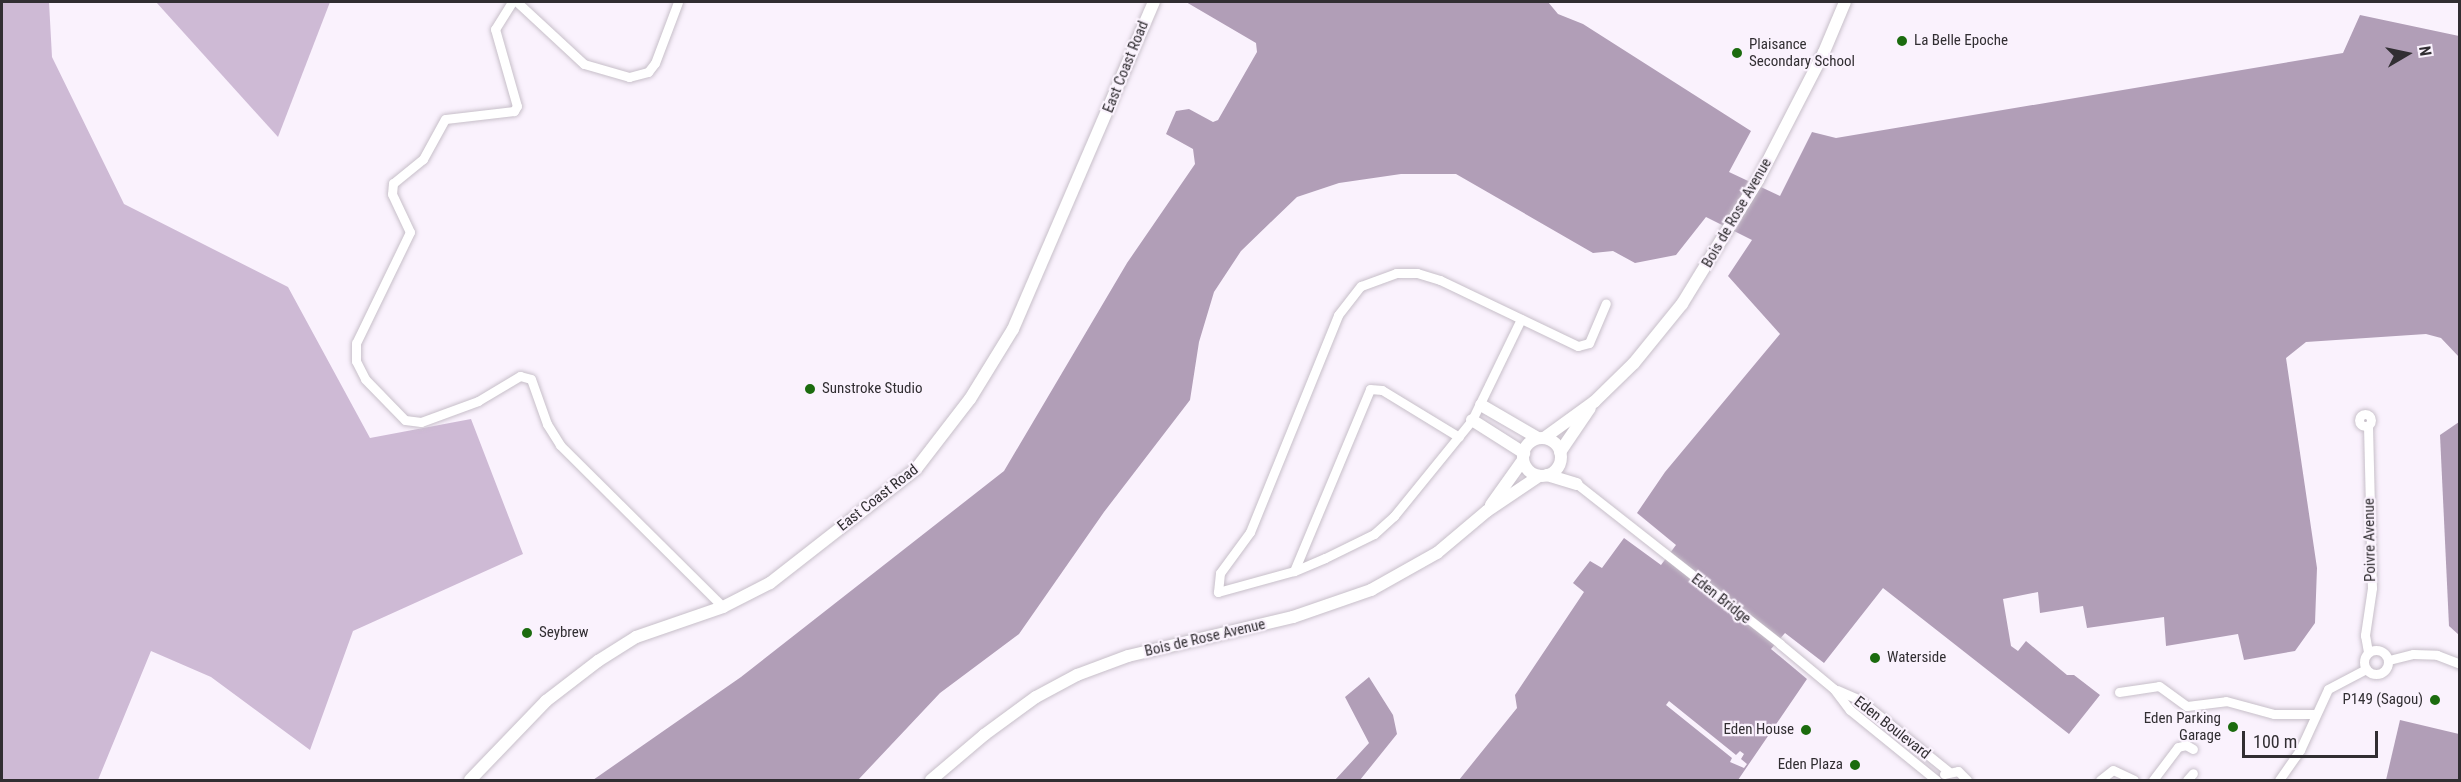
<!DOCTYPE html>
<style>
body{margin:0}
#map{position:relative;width:2461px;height:782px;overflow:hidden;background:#faf2fd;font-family:"Roboto Condensed",sans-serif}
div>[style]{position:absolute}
.forest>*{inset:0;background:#cebad5}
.water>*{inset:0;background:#b19eb7}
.pier>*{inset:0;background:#faf2fd}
.roads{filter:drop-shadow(0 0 2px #c7bfc9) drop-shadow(0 0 2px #c7bfc9)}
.minor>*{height:9px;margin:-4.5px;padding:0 4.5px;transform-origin:4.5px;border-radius:4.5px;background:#fff}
.minor>.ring{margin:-4.5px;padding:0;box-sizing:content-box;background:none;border:9px solid #fff;border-radius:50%}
.major>*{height:12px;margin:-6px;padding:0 6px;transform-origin:6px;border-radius:6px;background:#fff}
.major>.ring{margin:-6px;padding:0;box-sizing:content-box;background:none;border:12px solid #fff;border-radius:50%}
.dots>*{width:16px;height:16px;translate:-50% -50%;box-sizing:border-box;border:3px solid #faf2fd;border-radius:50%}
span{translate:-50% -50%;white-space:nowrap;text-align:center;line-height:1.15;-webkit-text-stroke:4.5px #faf2fd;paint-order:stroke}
.poi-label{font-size:15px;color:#312e32}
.left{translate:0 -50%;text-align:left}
.right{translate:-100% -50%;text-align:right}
.street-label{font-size:15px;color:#312e32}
.frame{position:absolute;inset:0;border:3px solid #312e32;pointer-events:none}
.north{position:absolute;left:2377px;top:24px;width:60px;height:60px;-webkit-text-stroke:4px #faf2fd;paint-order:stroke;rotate:81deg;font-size:16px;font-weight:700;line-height:24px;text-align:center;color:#312e32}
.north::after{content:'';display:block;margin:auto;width:21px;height:27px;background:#312e32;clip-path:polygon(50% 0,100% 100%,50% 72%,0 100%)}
.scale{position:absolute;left:2242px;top:731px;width:136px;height:27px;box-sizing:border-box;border:3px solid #312e32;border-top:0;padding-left:8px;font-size:18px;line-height:21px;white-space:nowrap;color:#312e32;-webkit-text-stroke:4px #faf2fd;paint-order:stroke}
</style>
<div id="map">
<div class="forest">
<i style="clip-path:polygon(2px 2px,49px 2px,52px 57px,124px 204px,288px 287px,370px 438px,471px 419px,523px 554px,353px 631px,310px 750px,211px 677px,151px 651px,98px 780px,2px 780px)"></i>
<i style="clip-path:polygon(156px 2px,330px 2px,278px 137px)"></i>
</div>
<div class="water">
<i style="clip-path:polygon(1186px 2px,1548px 2px,1558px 14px,1583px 24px,1751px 131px,1729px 172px,1780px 196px,1812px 132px,1836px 138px,2343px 53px,2360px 15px,2459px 36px,2459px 357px,2441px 338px,2426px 334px,2306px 342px,2286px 358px,2317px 568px,2315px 623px,2295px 651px,2244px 660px,2238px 634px,2166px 646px,2164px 617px,2087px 628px,2083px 606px,2040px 613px,2038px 592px,2003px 599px,2011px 646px,2018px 651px,2026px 641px,2067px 675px,2074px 675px,2100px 695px,2069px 734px,1883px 588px,1824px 663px,1785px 633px,1771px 649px,1807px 679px,1738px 780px,1459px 780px,1517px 708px,1515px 695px,1584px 592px,1573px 583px,1590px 561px,1602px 568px,1624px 538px,1661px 565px,1676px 545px,1637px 513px,1665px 472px,1780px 334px,1728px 276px,1752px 240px,1706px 217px,1676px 255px,1635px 263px,1613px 251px,1593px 253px,1456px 174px,1401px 174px,1339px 183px,1297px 197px,1241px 251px,1214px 292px,1199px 342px,1190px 400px,1104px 512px,1019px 634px,940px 693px,858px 780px,593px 780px,741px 677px,1004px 471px,1127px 263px,1195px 164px,1193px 149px,1166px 134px,1176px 111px,1189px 109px,1213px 122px,1218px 120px,1257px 52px,1256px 43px)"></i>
<i style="clip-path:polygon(2459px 422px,2459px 635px,2449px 626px,2440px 435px)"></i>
<i style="clip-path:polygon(1369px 677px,1393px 715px,1397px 734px,1360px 780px,1335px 780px,1369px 743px,1345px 697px)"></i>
<i style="clip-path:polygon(2400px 720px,2459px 734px,2459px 780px,2386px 780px)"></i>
</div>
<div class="pier">
<i style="clip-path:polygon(1669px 701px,1736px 755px,1740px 751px,1744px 754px,1741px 759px,1747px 764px,1744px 768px,1730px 762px,1732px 758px,1666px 705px)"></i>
</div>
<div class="roads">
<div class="minor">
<i style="left:512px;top:2px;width:32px;rotate:122deg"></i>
<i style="left:495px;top:29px;width:80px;rotate:74.1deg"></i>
<i style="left:517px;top:106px;width:6px;rotate:121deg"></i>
<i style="left:514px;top:111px;width:69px;rotate:173.4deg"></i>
<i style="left:445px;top:119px;width:46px;rotate:118.8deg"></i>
<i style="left:423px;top:159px;width:38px;rotate:141deg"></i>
<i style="left:393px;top:183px;width:11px;rotate:95deg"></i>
<i style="left:392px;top:194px;width:42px;rotate:64.7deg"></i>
<i style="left:410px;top:232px;width:123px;rotate:115.9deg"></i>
<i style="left:356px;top:343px;width:18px;rotate:90deg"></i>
<i style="left:356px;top:361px;width:20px;rotate:63deg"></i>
<i style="left:365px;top:379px;width:57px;rotate:45.7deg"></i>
<i style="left:405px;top:420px;width:16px;rotate:7deg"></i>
<i style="left:421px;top:422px;width:61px;rotate:-20.2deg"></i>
<i style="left:478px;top:401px;width:49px;rotate:-30.8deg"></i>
<i style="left:520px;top:376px;width:11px;rotate:15deg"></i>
<i style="left:531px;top:379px;width:48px;rotate:70.4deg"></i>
<i style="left:547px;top:424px;width:25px;rotate:58deg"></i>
<i style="left:560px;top:445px;width:230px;rotate:44.8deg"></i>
<i style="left:517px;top:2px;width:91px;rotate:42.8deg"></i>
<i style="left:584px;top:64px;width:47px;rotate:16.1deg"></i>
<i style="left:629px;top:77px;width:20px;rotate:-15deg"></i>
<i style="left:648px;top:72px;width:11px;rotate:-52deg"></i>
<i style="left:655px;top:63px;width:65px;rotate:-69.3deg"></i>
<i style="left:1521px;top:319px;width:112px;rotate:115.9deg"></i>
<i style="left:1472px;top:420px;width:124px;rotate:129.1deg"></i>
<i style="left:1394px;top:516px;width:27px;rotate:138deg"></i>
<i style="left:1374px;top:534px;width:55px;rotate:153.9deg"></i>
<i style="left:1325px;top:558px;width:34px;rotate:157deg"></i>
<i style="left:1294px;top:571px;width:79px;rotate:164.6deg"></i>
<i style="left:1218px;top:592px;width:19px;rotate:-84deg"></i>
<i style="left:1220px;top:573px;width:51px;rotate:-53.8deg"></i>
<i style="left:1250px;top:532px;width:234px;rotate:-67.9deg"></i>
<i style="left:1338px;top:315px;width:37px;rotate:-52deg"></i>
<i style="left:1361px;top:286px;width:37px;rotate:-20deg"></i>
<i style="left:1396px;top:273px;width:21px"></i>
<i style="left:1417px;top:273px;width:24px;rotate:17deg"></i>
<i style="left:1440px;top:280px;width:153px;rotate:25.6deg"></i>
<i style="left:1578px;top:346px;width:11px;rotate:-15deg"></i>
<i style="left:1589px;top:343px;width:43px;rotate:-67deg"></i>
<i class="ring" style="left:2359px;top:414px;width:3px;height:3px"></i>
<i style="left:2368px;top:426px;width:162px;rotate:88.6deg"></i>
<i style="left:2372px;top:588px;width:48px;rotate:98.5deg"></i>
<i style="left:2365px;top:635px;width:17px;rotate:80deg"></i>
<i style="left:1577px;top:484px;width:258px;rotate:38.2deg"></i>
<i style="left:1780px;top:644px;width:70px;rotate:39.8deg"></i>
<i style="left:1834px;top:689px;width:26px;rotate:53deg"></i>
<i style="left:1850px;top:710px;width:111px;rotate:39.1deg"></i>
<i style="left:1294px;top:571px;width:197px;rotate:-67.3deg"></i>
<i style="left:1370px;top:389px;width:12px;rotate:5deg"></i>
<i style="left:1382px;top:390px;width:90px;rotate:31.4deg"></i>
<i class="ring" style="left:2364px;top:650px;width:15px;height:15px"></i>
<i style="left:2389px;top:660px;width:25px;rotate:-14deg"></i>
<i style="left:2413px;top:654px;width:24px;rotate:2deg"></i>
<i style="left:2437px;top:655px;width:25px;rotate:21deg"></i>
<i style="left:1837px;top:690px;width:25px;rotate:23deg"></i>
<i style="left:1860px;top:700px;width:113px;rotate:38.9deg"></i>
<i style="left:2119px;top:692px;width:40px;rotate:-8.5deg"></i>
<i style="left:2159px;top:686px;width:34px;rotate:36deg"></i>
<i style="left:2187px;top:706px;width:39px;rotate:-7deg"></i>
<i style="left:2226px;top:701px;width:50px;rotate:15.2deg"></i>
<i style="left:2274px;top:714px;width:40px"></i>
<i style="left:1944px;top:774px;width:14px;rotate:-12deg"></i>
<i style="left:1958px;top:771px;width:13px;rotate:45deg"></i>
<i style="left:2100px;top:780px;width:16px;rotate:-38deg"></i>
<i style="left:2113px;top:770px;width:23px;rotate:25deg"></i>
<i style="left:2153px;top:780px;width:41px;rotate:-52.9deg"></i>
<i style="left:2178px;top:747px;width:8px;rotate:-14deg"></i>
<i style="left:2186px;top:745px;width:8px;rotate:30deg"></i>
<i style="left:2187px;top:780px;width:9px;rotate:-49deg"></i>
<i style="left:2279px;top:780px;width:37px;rotate:-55deg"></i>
<i style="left:2300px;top:750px;width:67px;rotate:-65.3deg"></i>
<i style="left:2328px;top:689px;width:43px;rotate:-27.8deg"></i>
</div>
<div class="major">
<i style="left:1481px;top:405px;width:66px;rotate:30.1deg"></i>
<i style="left:1472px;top:420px;width:62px;rotate:32.4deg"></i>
<i style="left:1544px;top:438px;width:62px;rotate:-35.8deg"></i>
<i style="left:1594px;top:402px;width:56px;rotate:-44.3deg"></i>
<i style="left:1634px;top:363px;width:76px;rotate:-50.9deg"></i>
<i style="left:1682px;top:304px;width:145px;rotate:-58.5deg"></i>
<i style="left:1758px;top:180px;width:144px;rotate:-62.7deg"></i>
<i style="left:1824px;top:52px;width:54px;rotate:-67.2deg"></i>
<i class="ring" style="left:1523px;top:438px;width:26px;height:26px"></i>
<i style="left:1560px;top:452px;width:53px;rotate:-55.7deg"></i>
<i style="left:1547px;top:475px;width:31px;rotate:17deg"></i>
<i style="left:1491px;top:505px;width:55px;rotate:-54.6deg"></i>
<i style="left:470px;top:780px;width:110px;rotate:-46.1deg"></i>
<i style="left:546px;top:701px;width:66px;rotate:-37.6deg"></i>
<i style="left:598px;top:661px;width:45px;rotate:-32.3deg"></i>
<i style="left:636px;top:637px;width:92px;rotate:-19deg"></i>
<i style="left:723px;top:607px;width:53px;rotate:-27.1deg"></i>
<i style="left:770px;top:583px;width:185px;rotate:-38deg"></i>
<i style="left:916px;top:469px;width:88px;rotate:-52.4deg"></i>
<i style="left:970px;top:399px;width:82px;rotate:-58.4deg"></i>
<i style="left:1013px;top:329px;width:356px;rotate:-66.7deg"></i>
<i style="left:931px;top:780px;width:70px;rotate:-40.3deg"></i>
<i style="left:984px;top:735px;width:64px;rotate:-36.2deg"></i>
<i style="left:1036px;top:697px;width:47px;rotate:-28.2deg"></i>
<i style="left:1077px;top:675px;width:54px;rotate:-20.4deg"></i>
<i style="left:1128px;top:656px;width:170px;rotate:-13.3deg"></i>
<i style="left:1293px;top:617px;width:83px;rotate:-19.1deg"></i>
<i style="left:1371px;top:590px;width:76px;rotate:-29.3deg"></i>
<i style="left:1437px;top:553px;width:65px;rotate:-40deg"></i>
<i style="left:1487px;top:511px;width:63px;rotate:-33.9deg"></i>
</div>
</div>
<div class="dots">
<i style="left:1902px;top:41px;background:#1b6b0e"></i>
<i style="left:1737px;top:53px;background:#1b6b0e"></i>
<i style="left:810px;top:389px;background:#1b6b0e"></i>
<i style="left:527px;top:633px;background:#1b6b0e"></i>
<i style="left:1875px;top:658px;background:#1b6b0e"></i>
<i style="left:2435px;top:700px;background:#1b6b0e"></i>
<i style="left:2233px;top:727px;background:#1b6b0e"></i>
<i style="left:1806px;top:730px;background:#1b6b0e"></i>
<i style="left:1855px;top:765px;background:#1b6b0e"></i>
</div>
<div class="poi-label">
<span class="left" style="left:1914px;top:41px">La Belle Epoche</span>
<span class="left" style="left:1749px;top:53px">Plaisance<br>Secondary School</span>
<span class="left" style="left:822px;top:389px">Sunstroke Studio</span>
<span class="left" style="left:539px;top:633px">Seybrew</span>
<span class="left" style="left:1887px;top:658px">Waterside</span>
<span class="right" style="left:2423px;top:700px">P149 (Sagou)</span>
<span class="right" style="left:2221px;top:727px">Eden Parking<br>Garage</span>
<span class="right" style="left:1794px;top:730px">Eden House</span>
<span class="right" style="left:1843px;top:765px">Eden Plaza</span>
</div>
<div class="street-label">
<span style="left:1126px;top:67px;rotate:-68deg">East Coast Road</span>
<span style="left:1737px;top:213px;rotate:-60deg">Bois de Rose Avenue</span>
<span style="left:878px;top:498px;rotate:-38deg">East Coast Road</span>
<span style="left:2370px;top:540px;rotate:-91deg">Poivre Avenue</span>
<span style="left:1721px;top:599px;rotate:38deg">Eden Bridge</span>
<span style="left:1205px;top:638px;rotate:-13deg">Bois de Rose Avenue</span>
<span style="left:1892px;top:728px;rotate:38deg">Eden Boulevard</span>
</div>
<div class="frame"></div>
<div class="north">N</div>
<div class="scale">100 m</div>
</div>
